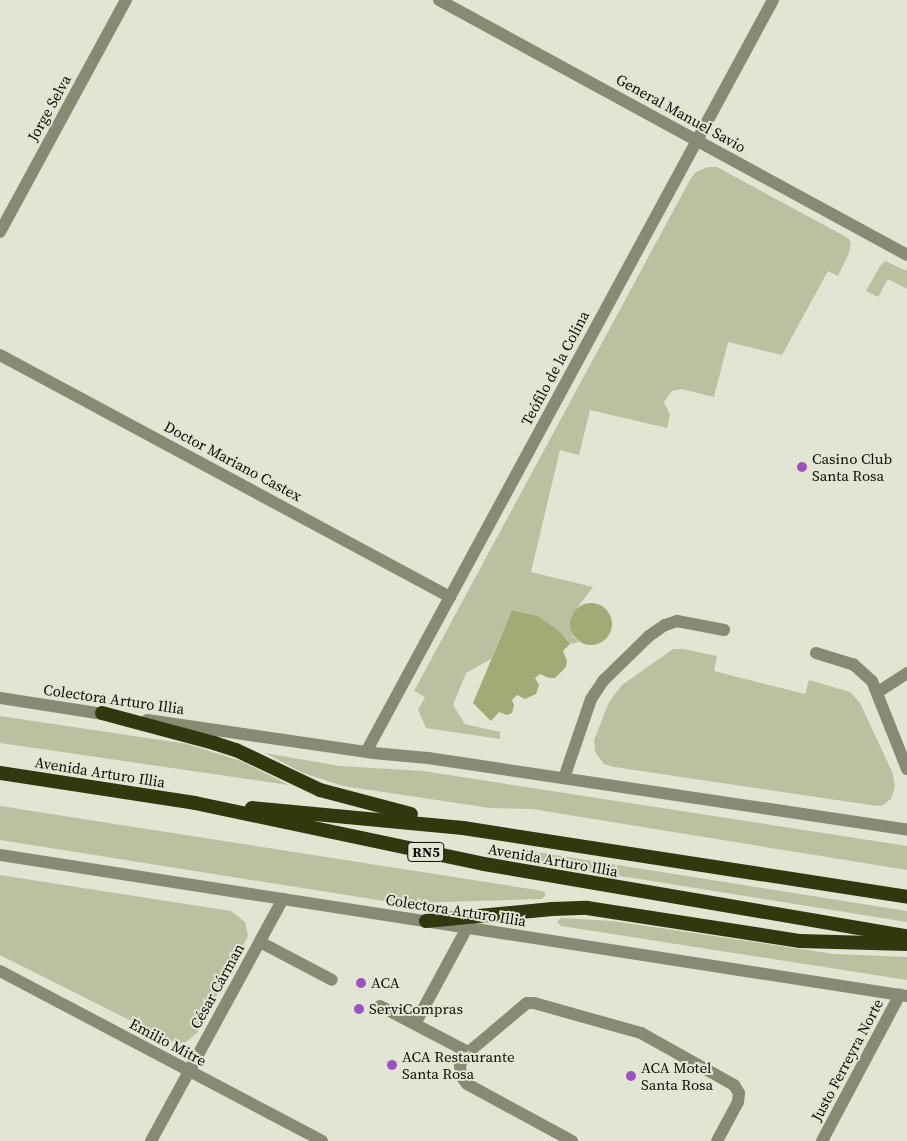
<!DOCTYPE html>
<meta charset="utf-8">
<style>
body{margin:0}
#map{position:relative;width:907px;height:1141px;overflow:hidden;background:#e1e6d3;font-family:"Source Serif 4",serif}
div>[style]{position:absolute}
.green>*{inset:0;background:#bac1a0}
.water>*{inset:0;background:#a1ab75}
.round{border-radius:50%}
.service>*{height:12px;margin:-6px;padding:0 6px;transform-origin:6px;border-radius:6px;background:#868b74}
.minor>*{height:12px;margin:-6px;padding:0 6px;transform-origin:6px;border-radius:6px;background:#868b74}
.tertiary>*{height:12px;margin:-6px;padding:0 6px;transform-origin:6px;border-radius:6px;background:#868b74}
.trunk>*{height:14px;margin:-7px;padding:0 7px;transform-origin:7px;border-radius:7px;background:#31380e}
.dots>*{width:14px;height:14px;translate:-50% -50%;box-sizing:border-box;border:2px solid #e1e6d3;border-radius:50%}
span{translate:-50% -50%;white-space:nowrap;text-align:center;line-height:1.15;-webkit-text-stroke:4px #e1e6d3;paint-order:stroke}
.shield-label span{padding:1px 4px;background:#e1e6d3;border:1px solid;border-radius:4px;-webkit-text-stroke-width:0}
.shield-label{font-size:14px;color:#0d0e08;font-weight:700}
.street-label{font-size:15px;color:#0d0e08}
.poi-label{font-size:15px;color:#0d0e08}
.left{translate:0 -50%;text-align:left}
</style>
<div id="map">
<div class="green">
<i style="clip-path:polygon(708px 167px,717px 167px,848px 238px,851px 242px,849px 253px,838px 276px,828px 271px,782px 355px,728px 342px,714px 397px,681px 389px,672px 391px,664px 402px,670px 415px,667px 428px,590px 410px,579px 455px,560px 450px,531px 572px,593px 587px,571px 616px,573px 637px,579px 642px,570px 644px,558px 631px,538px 616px,512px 610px,491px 659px,466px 673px,453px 705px,465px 724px,500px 732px,500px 739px,426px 728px,418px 710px,425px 697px,414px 691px,691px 178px,696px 172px)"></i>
<i style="clip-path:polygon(885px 261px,907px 271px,907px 289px,888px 279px,878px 297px,866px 291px,880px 266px)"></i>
<i style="clip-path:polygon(673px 649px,683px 649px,717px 656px,714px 671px,805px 694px,809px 680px,850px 692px,860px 703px,893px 774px,895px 787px,891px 799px,883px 805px,877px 806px,614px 767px,604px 764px,595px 752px,594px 740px,609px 702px,622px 685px)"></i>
<i style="clip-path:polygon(0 716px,187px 744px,241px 761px,289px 785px,0 743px)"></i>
<i style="clip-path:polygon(265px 753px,340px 766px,423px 771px,907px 846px,907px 870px,532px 809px,490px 808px,343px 786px,303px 773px)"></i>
<i style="clip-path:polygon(0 806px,543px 891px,546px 894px,542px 899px,407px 903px,384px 901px,0 840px)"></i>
<i style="clip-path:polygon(524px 850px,907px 911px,907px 922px,526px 861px,521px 856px)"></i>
<i style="clip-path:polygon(0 875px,231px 911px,245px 922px,248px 936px,197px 1033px,186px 1042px,175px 1043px,0 955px)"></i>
<i style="clip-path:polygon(561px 918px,613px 921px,834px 954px,907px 957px,907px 980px,561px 926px,557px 922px)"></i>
</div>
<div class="water">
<i class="round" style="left:570px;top:603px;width:42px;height:42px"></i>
<i style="clip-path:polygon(512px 610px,538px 616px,559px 631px,570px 644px,563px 651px,567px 661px,566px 667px,555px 678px,549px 678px,540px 674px,535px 678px,539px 685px,536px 694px,525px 699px,517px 695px,512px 700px,514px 705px,512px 713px,507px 715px,499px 712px,491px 721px,473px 703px)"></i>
</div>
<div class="service">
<i style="left:816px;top:653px;width:39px;rotate:17deg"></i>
<i style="left:853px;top:664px;width:25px;rotate:42deg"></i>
<i style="left:872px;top:681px;width:95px;rotate:68.3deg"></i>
<i style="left:878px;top:692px;width:35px;rotate:-33deg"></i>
<i style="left:564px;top:778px;width:83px;rotate:-71.1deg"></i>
<i style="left:591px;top:699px;width:23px;rotate:-56deg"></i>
<i style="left:604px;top:680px;width:63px;rotate:-44.4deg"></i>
<i style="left:649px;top:636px;width:19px;rotate:-35deg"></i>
<i style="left:665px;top:625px;width:13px;rotate:-18deg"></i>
<i style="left:677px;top:621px;width:48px;rotate:10.8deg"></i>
<i style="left:260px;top:942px;width:81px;rotate:27.8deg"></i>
<i style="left:380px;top:1006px;width:99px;rotate:27.6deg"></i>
<i style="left:415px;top:1024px;width:109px;rotate:-61.6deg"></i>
<i style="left:572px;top:1141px;width:119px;rotate:-151.5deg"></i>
<i style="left:467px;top:1084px;width:10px;rotate:-127deg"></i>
<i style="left:461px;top:1076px;width:11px;rotate:-95deg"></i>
<i style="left:460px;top:1065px;width:10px;rotate:-66deg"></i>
<i style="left:464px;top:1056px;width:82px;rotate:-40.1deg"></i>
<i style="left:527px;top:1003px;width:7px"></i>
<i style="left:534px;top:1003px;width:111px;rotate:15.7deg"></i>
<i style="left:641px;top:1033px;width:107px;rotate:29.2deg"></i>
<i style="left:734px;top:1085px;width:9px;rotate:58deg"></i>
<i style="left:739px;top:1093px;width:9px;rotate:96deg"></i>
<i style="left:738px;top:1102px;width:44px;rotate:118.3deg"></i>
</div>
<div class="minor">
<i style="left:439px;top:0;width:533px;rotate:28.58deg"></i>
<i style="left:0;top:232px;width:264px;rotate:-61.5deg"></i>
<i style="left:0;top:355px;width:511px;rotate:28.27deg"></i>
<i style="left:366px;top:752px;width:855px;rotate:-61.58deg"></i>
<i style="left:0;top:971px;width:364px;rotate:27.8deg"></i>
<i style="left:151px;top:1141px;width:276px;rotate:-61.4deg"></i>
<i style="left:822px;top:1141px;width:166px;rotate:-62deg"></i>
</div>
<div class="tertiary">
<i style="left:0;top:698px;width:111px;rotate:8.8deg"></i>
<i style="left:147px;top:720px;width:228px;rotate:8.3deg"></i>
<i style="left:373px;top:753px;width:55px;rotate:5.2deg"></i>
<i style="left:428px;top:758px;width:484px;rotate:8.5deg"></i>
<i style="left:0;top:855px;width:918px;rotate:8.84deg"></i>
</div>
<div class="trunk">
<i style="left:102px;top:713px;width:116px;rotate:15deg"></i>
<i style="left:214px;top:743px;width:23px;rotate:18deg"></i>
<i style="left:236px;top:750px;width:93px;rotate:25.5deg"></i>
<i style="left:320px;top:790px;width:94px;rotate:14.8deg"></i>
<i style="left:0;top:773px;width:197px;rotate:8.7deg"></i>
<i style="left:195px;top:803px;width:295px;rotate:11.9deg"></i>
<i style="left:484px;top:864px;width:429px;rotate:9.7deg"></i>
<i style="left:252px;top:808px;width:212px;rotate:5.4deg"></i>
<i style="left:463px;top:828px;width:449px;rotate:8.8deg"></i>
<i style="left:426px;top:921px;width:127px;rotate:-5.4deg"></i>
<i style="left:552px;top:909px;width:35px;rotate:-2deg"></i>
<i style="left:587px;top:908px;width:216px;rotate:8.8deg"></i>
<i style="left:800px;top:941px;width:107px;rotate:1.6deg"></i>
</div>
<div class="dots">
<i style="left:802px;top:467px;background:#9d51c2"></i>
<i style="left:361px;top:983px;background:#9d51c2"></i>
<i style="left:359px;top:1009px;background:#9d51c2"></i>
<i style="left:392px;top:1065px;background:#9d51c2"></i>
<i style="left:631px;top:1076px;background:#9d51c2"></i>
</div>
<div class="shield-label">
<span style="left:426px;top:852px">RN5</span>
</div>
<div class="street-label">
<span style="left:49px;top:108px;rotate:-61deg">Jorge Selva</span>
<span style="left:681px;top:113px;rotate:29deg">General Manuel Savio</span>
<span style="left:555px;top:368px;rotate:-62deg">Teófilo de la Colina</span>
<span style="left:233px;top:461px;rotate:28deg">Doctor Mariano Castex</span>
<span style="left:114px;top:699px;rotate:8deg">Colectora Arturo Illia</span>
<span style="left:100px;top:772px;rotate:9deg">Avenida Arturo Illia</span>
<span style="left:553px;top:860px;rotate:10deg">Avenida Arturo Illia</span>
<span style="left:456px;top:910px;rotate:9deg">Colectora Arturo Illia</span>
<span style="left:217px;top:986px;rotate:-61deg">César Cárman</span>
<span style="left:168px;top:1042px;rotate:28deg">Emilio Mitre</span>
<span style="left:847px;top:1060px;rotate:-62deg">Justo Ferreyra Norte</span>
</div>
<div class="poi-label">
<span class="left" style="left:812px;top:467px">Casino Club<br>Santa Rosa</span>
<span class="left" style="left:371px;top:983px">ACA</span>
<span class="left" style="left:369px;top:1009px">ServiCompras</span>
<span class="left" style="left:402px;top:1065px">ACA Restaurante<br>Santa Rosa</span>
<span class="left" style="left:641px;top:1076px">ACA Motel<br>Santa Rosa</span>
</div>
</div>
